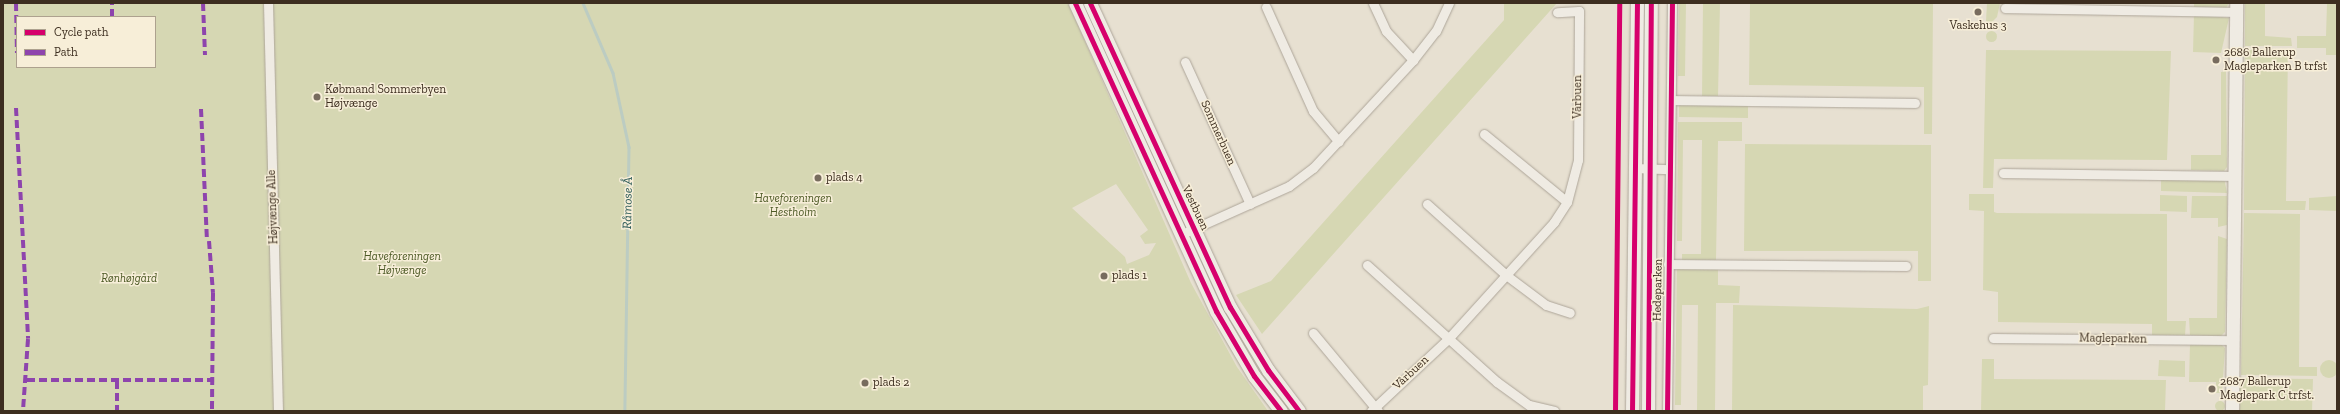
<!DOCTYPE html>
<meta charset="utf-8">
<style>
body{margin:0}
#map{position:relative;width:2340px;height:414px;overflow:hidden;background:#e7e0d1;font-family:"Zilla Slab",serif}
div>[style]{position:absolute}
.green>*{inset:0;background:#d6d7b3}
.round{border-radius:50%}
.stream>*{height:2.5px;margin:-1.25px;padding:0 1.25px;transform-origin:1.25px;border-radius:1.25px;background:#bcccc2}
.roads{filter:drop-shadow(0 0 1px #ada599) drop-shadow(0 0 1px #ada599)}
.street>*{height:9px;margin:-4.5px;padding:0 4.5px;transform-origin:4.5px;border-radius:4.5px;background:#efebe3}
.secondary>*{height:13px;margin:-6.5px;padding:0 6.5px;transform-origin:6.5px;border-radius:6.5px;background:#efebe3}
.quiet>*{height:4px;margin-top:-2px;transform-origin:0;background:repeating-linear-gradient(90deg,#8e44ad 0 8px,transparent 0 12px)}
.cycleway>*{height:5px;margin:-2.5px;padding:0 2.5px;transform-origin:2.5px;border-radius:2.5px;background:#d6006c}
.dots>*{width:11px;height:11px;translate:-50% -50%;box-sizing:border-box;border:2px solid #f7eed8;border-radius:50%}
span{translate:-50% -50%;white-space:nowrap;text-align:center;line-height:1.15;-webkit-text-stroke:3px #f7eed8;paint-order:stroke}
.poi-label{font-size:12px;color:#3d2e20}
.left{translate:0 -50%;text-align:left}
.street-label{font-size:12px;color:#3d2e20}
.park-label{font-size:12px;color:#4d5a26;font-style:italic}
.water-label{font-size:13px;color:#2f5d5a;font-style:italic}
.frame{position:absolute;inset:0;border:4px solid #3d2e20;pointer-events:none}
.legend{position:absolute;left:16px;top:16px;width:140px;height:52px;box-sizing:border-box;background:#f7eed8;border:1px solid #ada18e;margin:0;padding:5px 7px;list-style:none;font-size:12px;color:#3d2e20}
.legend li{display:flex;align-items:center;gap:8px;height:20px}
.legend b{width:20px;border:1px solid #ada18e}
</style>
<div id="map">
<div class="green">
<i style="clip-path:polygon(evenodd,3px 3px,1068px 3px,1191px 283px,1237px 367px,1268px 411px,3px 411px,3px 3px,17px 17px,155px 17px,155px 67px,17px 67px,17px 17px,3px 3px,1116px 184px,1148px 230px,1140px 236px,1145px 244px,1156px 243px,1149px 255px,1127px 264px,1125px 257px,1072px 208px,1116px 184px)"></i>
<i style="clip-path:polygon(1504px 3px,1557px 3px,1262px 334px,1236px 295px,1271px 281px,1504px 20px)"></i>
<i style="clip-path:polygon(1679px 3px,1686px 3px,1685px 76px,1678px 76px)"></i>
<i style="clip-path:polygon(1703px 3px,1720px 3px,1718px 96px,1702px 96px)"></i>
<i style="clip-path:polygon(1750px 3px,1933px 3px,1932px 134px,1924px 134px,1924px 87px,1749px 85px)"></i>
<i style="clip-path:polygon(1987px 3px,2000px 3px,1997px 17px,1990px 24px,1986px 21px)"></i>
<i style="clip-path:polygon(2194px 3px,2229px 3px,2226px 8px,2194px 7px)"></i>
<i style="clip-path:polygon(2245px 3px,2265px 3px,2265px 36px,2291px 38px,2292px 46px,2245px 46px)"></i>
<i style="clip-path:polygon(2327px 3px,2337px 3px,2337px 55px,2326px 55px,2326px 48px,2297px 48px,2297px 36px,2326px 36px)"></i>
<i style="clip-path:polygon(2194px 14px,2229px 18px,2221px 53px,2193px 52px)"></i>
<i class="round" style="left:1985.5px;top:30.5px;width:11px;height:11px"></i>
<i style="clip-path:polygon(2288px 49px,2286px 201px,2306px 201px,2305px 210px,2244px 210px,2245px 50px)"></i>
<i style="clip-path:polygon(1986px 50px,2171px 51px,2167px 160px,1994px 159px,1993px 188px,1983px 188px)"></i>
<i style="clip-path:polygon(2226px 71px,2227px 167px,2224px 171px,2191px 170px,2191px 155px,2221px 155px,2221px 72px)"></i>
<i style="clip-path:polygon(1679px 103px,1748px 104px,1748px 118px,1679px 117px)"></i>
<i style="clip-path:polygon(1678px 122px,1742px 122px,1742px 141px,1718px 141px,1716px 260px,1682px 260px,1682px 254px,1701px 254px,1702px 140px,1683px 140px,1682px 241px,1677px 241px)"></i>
<i style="clip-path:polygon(1745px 144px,1931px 145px,1931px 281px,1918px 281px,1918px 251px,1744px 251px)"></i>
<i style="clip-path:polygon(2161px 178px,2224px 178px,2227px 193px,2161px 191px)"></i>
<i style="clip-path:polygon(1969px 194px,1994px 194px,1994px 212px,1997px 213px,2167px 214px,2167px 321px,2186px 321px,2185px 335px,2152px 335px,2152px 324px,1998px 322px,1998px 292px,1983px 290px,1984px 211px,1969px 210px)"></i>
<i style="clip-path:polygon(2160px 195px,2187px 196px,2187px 212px,2160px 211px)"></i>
<i style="clip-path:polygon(2192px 196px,2227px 196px,2227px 225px,2218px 227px,2218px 218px,2191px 218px)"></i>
<i style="clip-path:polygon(2337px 196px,2337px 211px,2309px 210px,2309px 198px)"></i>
<i style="clip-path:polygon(2244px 213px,2300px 214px,2299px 367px,2317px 367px,2317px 376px,2241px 375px)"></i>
<i style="clip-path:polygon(2218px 236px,2227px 239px,2225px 332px,2221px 336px,2190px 335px,2189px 318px,2217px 318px)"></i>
<i style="clip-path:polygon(1677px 268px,1718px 268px,1718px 285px,1740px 286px,1739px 303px,1716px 303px,1715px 411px,1697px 411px,1698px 305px,1682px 305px,1681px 405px,1675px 405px)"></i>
<i style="clip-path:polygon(1733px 305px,1917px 309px,1929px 306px,1928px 385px,1923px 386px,1923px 411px,1732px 411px)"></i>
<i style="clip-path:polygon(2190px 344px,2221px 344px,2225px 348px,2222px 393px,2216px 393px,2216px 382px,2189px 382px)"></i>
<i style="clip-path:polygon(1982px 359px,1994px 359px,1994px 379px,2166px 380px,2165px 411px,1981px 411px)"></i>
<i style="clip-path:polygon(2159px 360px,2185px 361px,2185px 377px,2158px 376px)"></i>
<i class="round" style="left:2320px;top:360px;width:18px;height:18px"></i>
<i style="clip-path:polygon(2240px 378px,2313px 379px,2312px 411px,2240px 411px)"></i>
<i class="round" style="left:2215px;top:401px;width:10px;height:10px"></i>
</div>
<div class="stream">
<i style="left:583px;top:3px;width:76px;rotate:66.8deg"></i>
<i style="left:613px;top:73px;width:76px;rotate:77.8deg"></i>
<i style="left:629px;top:147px;width:264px;rotate:90.9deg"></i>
</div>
<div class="roads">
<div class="street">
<i style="left:268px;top:3px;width:408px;rotate:88.6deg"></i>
<i style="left:1373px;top:3px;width:31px;rotate:65deg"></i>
<i style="left:1386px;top:31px;width:40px;rotate:47deg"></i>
<i style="left:1266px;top:7px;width:114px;rotate:65.7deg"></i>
<i style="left:1313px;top:111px;width:40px;rotate:50deg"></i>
<i style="left:2005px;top:8px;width:231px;rotate:1deg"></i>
<i style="left:1185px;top:62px;width:156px;rotate:65.4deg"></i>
<i style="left:1671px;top:100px;width:244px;rotate:0.7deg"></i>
<i style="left:1484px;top:134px;width:107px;rotate:39.3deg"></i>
<i style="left:1634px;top:168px;width:36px;rotate:2deg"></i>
<i style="left:2003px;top:173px;width:231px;rotate:0.7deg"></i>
<i style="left:1427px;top:204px;width:106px;rotate:41.9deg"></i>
<i style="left:1506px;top:275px;width:50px;rotate:36.9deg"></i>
<i style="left:1546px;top:305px;width:25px;rotate:18deg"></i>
<i style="left:1182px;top:234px;width:117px;rotate:-24.2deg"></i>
<i style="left:1289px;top:186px;width:30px;rotate:-37deg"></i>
<i style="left:1313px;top:168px;width:147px;rotate:-47.2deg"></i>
<i style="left:1413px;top:60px;width:37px;rotate:-52deg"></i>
<i style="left:1436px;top:31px;width:31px;rotate:-65deg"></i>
<i style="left:1668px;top:264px;width:238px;rotate:0.5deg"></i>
<i style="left:1367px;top:265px;width:175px;rotate:42deg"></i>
<i style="left:1497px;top:382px;width:39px;rotate:36deg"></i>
<i style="left:1529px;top:405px;width:26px;rotate:13deg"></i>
<i style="left:1313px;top:333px;width:102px;rotate:50.2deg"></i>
<i style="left:1993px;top:338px;width:239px;rotate:0.5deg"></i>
<i style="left:1371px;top:411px;width:105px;rotate:-43.1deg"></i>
<i style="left:1448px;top:339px;width:158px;rotate:-47.8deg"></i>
<i style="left:1554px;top:222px;width:24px;rotate:-57deg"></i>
<i style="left:1567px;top:202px;width:43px;rotate:-75.3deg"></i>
<i style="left:1578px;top:160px;width:149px;rotate:-89.6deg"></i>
<i style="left:1579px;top:11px;width:22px;rotate:177deg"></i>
<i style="left:1667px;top:411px;width:408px;rotate:-89.3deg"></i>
</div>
<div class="secondary">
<i style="left:1075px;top:3px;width:339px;rotate:65.4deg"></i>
<i style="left:1216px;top:311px;width:75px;rotate:59.7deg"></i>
<i style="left:1254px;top:376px;width:44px;rotate:52.4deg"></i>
<i style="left:1090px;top:3px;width:335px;rotate:65.3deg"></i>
<i style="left:1230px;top:307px;width:74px;rotate:58.9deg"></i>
<i style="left:1268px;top:370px;width:51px;rotate:52.9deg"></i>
<i style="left:1632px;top:411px;width:408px;rotate:-89.3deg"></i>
<i style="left:1648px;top:411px;width:408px;rotate:-89.6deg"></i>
<i style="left:2232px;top:411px;width:408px;rotate:-89.4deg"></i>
</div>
</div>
<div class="quiet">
<i style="left:16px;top:3px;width:50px;rotate:88.9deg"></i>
<i style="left:203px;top:3px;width:52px;rotate:87.8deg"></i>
<i style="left:112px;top:17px;width:14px;rotate:-90deg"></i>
<i style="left:16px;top:108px;width:231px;rotate:87deg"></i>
<i style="left:28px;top:339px;width:72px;rotate:94deg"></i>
<i style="left:201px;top:109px;width:132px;rotate:87.4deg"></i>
<i style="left:209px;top:241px;width:52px;rotate:85.6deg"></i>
<i style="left:213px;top:293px;width:118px;rotate:90.5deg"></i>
<i style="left:27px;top:380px;width:186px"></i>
<i style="left:117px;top:381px;width:30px;rotate:90deg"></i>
</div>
<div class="cycleway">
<i style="left:1075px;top:3px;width:339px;rotate:65.4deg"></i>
<i style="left:1216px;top:311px;width:75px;rotate:59.7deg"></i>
<i style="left:1254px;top:376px;width:44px;rotate:52.4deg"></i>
<i style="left:1090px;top:3px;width:335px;rotate:65.3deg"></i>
<i style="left:1230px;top:307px;width:74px;rotate:58.9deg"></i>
<i style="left:1268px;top:370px;width:51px;rotate:52.9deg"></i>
<i style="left:1615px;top:411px;width:408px;rotate:-89.4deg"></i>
<i style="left:1632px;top:411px;width:408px;rotate:-89.3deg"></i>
<i style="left:1648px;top:411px;width:408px;rotate:-89.6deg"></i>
<i style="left:1667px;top:411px;width:408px;rotate:-89.3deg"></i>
</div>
<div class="dots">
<i style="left:1978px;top:12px;background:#786c5e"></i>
<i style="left:2216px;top:60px;background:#786c5e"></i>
<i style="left:317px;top:97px;background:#786c5e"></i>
<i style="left:818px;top:178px;background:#786c5e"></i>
<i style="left:1104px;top:276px;background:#786c5e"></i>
<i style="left:865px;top:383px;background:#786c5e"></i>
<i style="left:2212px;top:389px;background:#786c5e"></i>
</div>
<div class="poi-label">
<span style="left:1978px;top:26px">Vaskehus 3</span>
<span class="left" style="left:2224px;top:60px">2686 Ballerup<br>Magleparken B trfst</span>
<span class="left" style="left:325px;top:97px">Købmand Sommerbyen<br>Højvænge</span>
<span class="left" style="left:826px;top:178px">plads 4</span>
<span class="left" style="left:1112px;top:276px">plads 1</span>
<span class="left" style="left:2220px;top:389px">2687 Ballerup<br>Maglepark C trfst.</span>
<span class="left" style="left:873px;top:383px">plads 2</span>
</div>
<div class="street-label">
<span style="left:1578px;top:97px;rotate:-90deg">Vårbuen</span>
<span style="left:1218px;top:133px;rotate:66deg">Sommerbuen</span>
<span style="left:273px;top:207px;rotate:-92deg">Højvænge Alle</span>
<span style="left:1195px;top:208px;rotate:65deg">Vestbuen</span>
<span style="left:1658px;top:290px;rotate:-89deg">Hedeparken</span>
<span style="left:2113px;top:339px;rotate:1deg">Magleparken</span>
<span style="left:1411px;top:373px;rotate:-43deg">Vårbuen</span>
</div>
<div class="park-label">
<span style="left:793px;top:206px">Haveforeningen<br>Hestholm</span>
<span style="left:402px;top:264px">Haveforeningen<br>Højvænge</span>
<span style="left:129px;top:279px">Rønhøjgård</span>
</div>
<div class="water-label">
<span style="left:628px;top:203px;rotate:-89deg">Råmose Å</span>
</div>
<div class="frame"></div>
<ul class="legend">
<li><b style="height:5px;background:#d6006c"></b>Cycle path</li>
<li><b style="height:5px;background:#8e44ad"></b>Path</li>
</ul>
</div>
